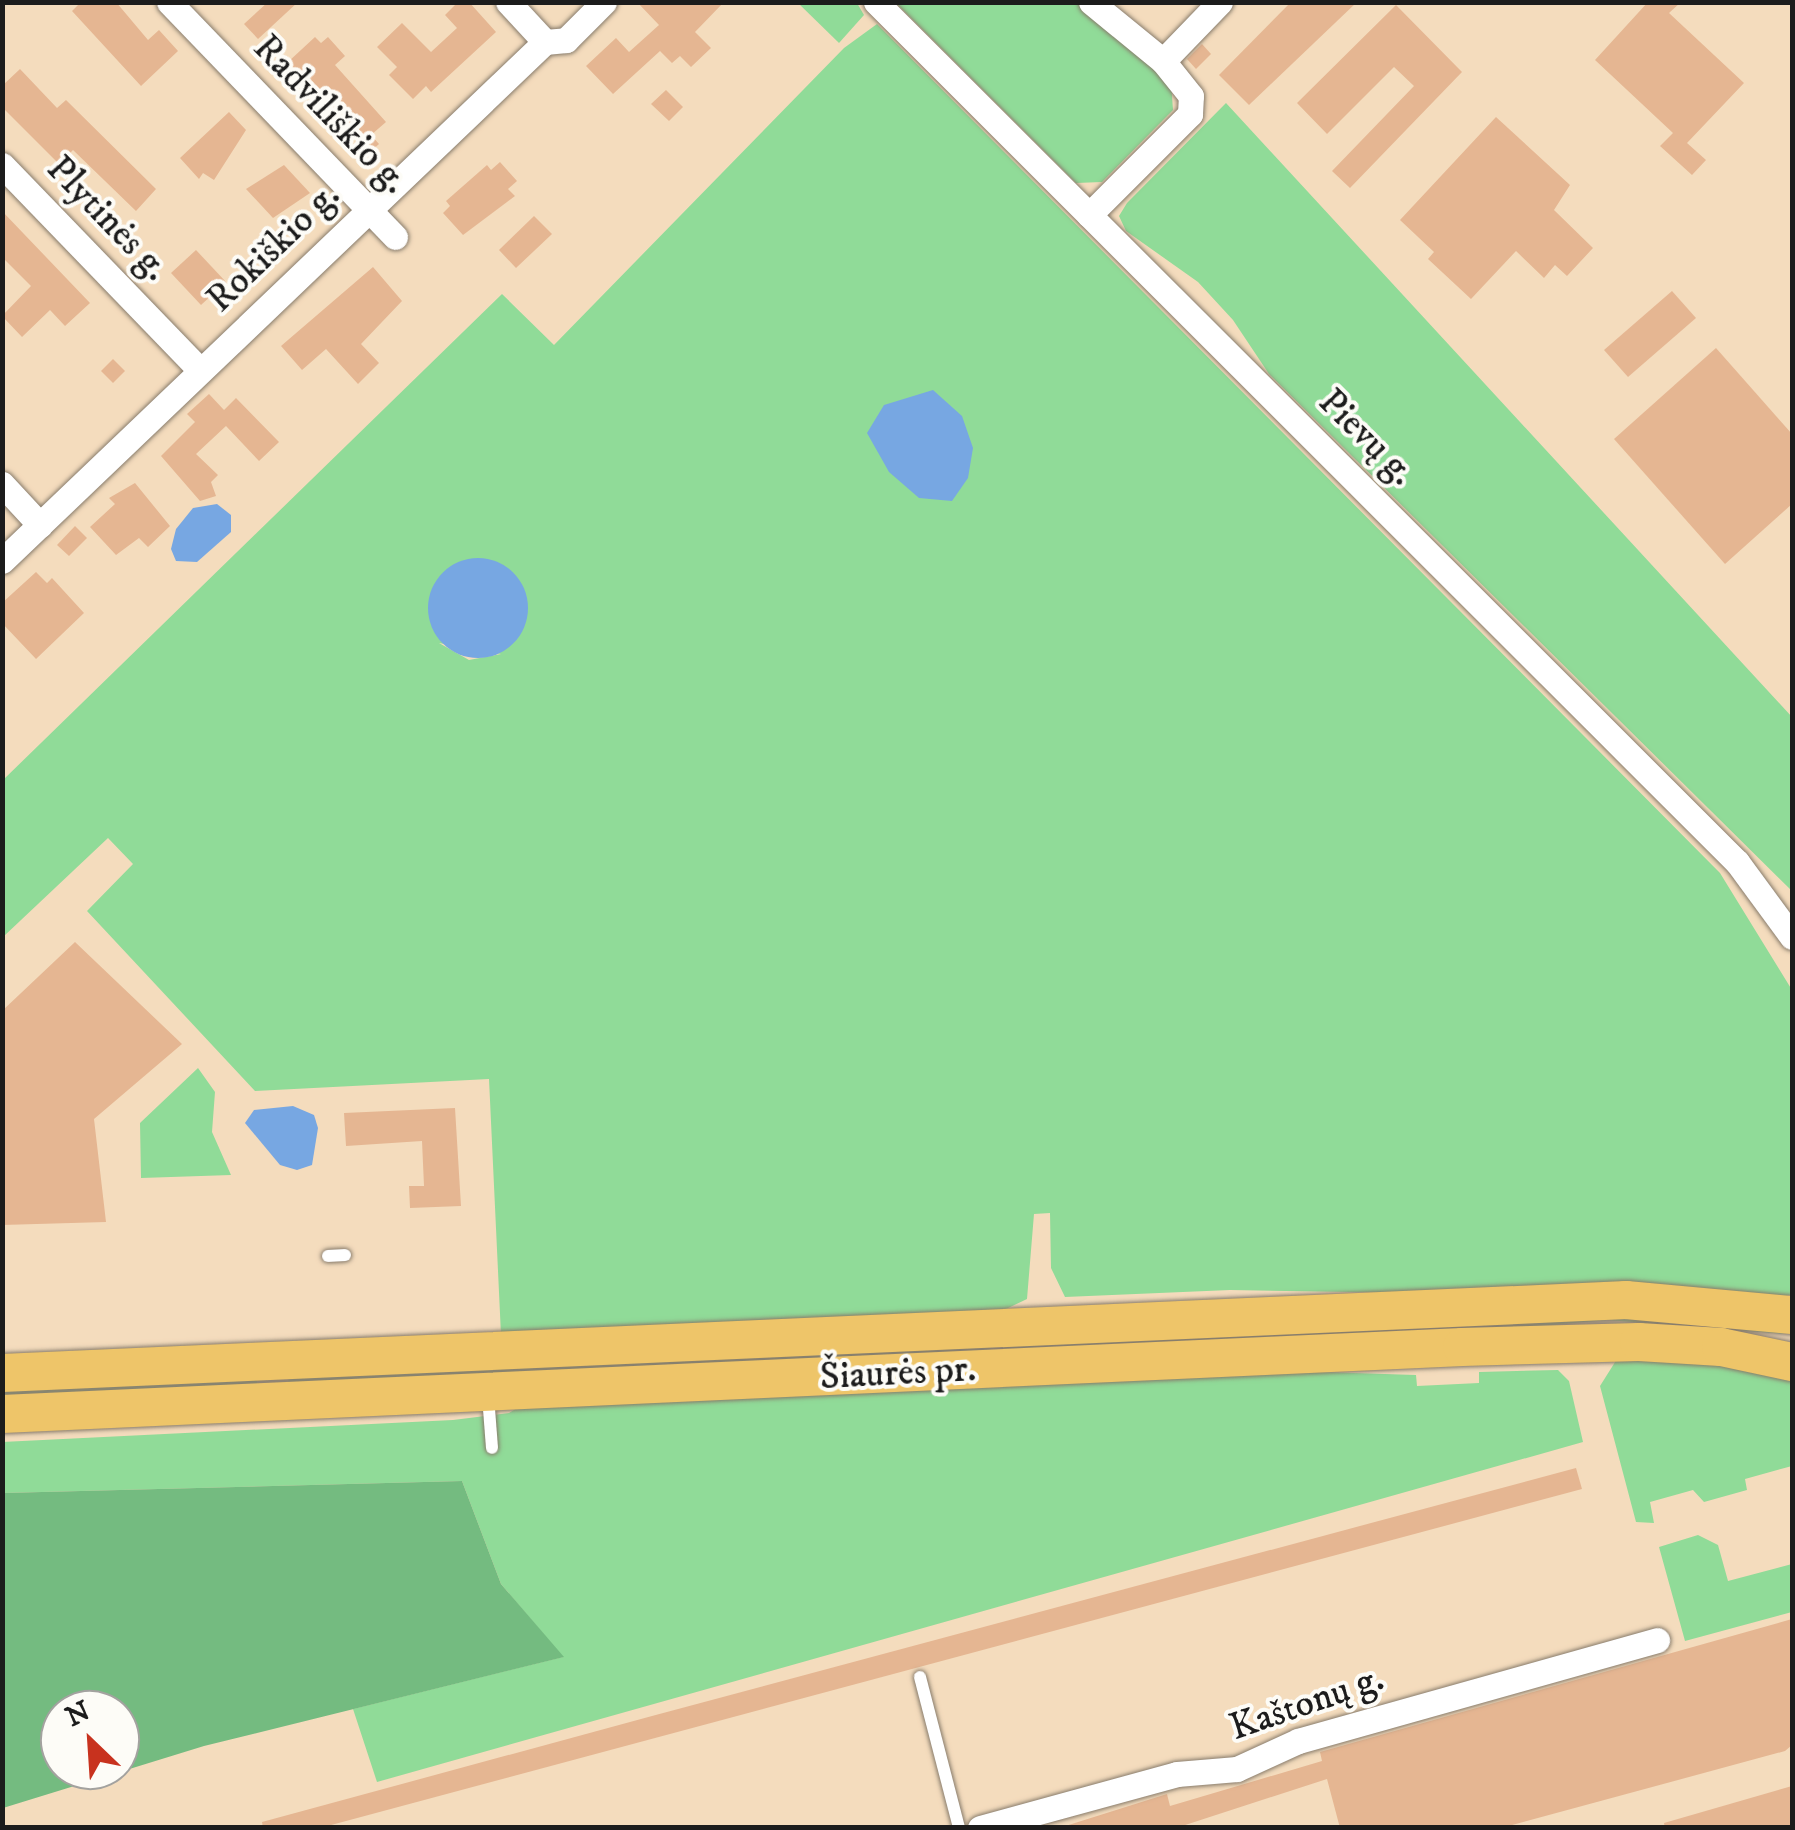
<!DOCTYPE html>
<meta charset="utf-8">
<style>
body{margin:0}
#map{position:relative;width:1795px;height:1830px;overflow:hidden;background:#f4dcbd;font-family:"IM FELL DW Pica",serif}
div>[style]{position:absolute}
.green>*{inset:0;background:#90db98}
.forest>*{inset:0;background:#74bb80}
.water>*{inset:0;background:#77a7e2}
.round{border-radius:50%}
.building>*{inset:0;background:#e5b692}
.roads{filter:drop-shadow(0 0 2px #887c6c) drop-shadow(0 0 2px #887c6c)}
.lane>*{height:12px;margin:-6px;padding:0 6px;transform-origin:6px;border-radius:6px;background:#fff}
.street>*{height:25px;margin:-12.5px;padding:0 12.5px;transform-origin:12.5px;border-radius:12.5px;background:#fff}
.primary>*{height:38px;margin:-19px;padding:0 19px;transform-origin:19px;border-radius:19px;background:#eec569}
span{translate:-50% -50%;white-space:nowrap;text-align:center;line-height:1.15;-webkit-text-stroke:8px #fdfcf7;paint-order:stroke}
.street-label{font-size:38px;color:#1c1c1c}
.frame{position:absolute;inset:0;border:5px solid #1c1c1c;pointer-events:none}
.north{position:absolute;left:40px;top:1690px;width:100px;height:100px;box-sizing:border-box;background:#fdfcf7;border:2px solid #a3a29f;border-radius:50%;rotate:335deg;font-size:28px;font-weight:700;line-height:40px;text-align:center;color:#1c1c1c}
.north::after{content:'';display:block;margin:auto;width:35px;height:45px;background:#c8321e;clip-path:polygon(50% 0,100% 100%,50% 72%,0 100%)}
</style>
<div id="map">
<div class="green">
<i style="clip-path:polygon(798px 3px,857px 3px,864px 15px,839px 43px)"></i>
<i style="clip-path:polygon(896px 3px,1081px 3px,1171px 82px,1173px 110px,1102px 182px,1076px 183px)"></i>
<i style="clip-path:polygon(evenodd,877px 24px,1720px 873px,1792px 990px,1792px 1294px,1778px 1299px,1230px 1290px,1065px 1297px,1051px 1268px,1050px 1213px,1034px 1214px,1027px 1299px,1002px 1311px,501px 1335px,489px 1079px,255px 1091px,87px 911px,133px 864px,108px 838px,3px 937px,3px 780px,502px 294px,554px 345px,844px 48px,877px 24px,439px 643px,501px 654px,469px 660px,439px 643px)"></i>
<i style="clip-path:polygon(1226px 103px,1792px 717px,1792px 891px,1269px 374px,1233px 320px,1198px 282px,1126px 231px,1119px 216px,1127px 203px)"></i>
<i style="clip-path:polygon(198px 1068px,215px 1092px,212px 1132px,231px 1175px,141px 1178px,140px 1123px)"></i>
<i style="clip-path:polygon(1592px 1314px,1727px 1321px,1785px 1334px,1607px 1320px,1388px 1339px,1005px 1356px,1004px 1340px)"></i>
<i style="clip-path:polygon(990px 1340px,991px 1357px,289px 1391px,288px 1373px)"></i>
<i style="clip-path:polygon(1617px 1359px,1714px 1362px,1792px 1379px,1792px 1466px,1745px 1479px,1747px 1490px,1704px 1502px,1693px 1490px,1650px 1502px,1654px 1523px,1636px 1522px,1600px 1386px)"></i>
<i style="clip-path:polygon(1558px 1370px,1569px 1381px,1583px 1442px,377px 1782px,353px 1709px,563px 1657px,501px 1584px,462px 1481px,3px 1493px,2px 1442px,453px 1420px,509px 1413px,522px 1405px,1291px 1371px,1416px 1375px,1417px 1386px,1479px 1383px,1479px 1372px)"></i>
<i style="clip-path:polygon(255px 1376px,258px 1385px,3px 1403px,2px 1387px)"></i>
<i style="clip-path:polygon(1698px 1535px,1718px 1545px,1728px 1581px,1792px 1564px,1792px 1612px,1685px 1641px,1659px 1547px)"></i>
</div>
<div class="forest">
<i style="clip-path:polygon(evenodd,462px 1481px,501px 1584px,564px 1657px,204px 1746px,3px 1808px,3px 1493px,462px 1481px,60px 1710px,120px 1710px,120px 1770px,60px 1770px,60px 1710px)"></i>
</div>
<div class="water">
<i style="clip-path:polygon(933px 390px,962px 416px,973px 448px,968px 478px,952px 501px,919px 498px,889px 472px,867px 433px,884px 405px)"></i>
<i style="clip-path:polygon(217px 504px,231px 515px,231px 532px,197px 562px,176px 561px,171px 549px,176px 529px,193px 508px)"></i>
<i class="round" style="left:428px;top:558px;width:100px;height:100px"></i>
<i style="clip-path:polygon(293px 1106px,314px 1115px,318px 1128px,312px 1165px,297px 1170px,280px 1165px,245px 1123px,254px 1110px)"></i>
</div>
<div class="building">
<i style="clip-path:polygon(81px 2px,116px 2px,148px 40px,159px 30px,178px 51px,141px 86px,72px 11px)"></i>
<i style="clip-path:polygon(268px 2px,298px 2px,258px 39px,244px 24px)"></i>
<i style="clip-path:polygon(458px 2px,469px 2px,496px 32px,431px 92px,426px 86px,413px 99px,389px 75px,397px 67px,377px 47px,402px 23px,431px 52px,457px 28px,445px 15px)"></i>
<i style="clip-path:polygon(637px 2px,724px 2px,695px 32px,711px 48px,691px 67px,680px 56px,672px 63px,660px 51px,613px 94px,586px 66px,616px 38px,629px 52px,659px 25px)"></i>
<i style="clip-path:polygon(1291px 2px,1357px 2px,1249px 105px,1219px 75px)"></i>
<i style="clip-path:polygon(1648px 2px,1681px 2px,1669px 13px,1744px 83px,1687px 143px,1706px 160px,1692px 175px,1660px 146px,1673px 133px,1595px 60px)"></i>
<i style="clip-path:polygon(1396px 5px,1462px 72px,1350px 188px,1332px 171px,1414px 86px,1394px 67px,1327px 134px,1297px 103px)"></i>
<i style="clip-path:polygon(315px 37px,321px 43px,328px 37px,345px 56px,335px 65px,386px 122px,371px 135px,379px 144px,368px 154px,288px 62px)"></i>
<i style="clip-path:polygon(1202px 44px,1211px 54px,1196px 69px,1187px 59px)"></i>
<i style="clip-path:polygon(20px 69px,57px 108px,66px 100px,156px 189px,136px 211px,73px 150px,59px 164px,2px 107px,2px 86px)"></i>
<i style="clip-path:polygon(666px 90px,683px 107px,669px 121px,651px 104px)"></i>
<i style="clip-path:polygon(229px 112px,246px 130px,214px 180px,203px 173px,199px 179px,180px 158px)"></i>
<i style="clip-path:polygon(1496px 117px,1570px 185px,1554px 210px,1593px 248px,1567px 276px,1555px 265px,1544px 278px,1516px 251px,1471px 299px,1428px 259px,1434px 252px,1400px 220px)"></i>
<i style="clip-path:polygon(500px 162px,517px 181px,508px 189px,515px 196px,463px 235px,443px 213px,450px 206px,446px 201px,487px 165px,491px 170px)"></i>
<i style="clip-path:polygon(284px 165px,310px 193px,273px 218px,246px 189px)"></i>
<i style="clip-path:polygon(2px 211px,90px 303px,65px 326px,50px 310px,22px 337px,2px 316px,31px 286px,2px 257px)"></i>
<i style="clip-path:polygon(534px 216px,552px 234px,516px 268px,499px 250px)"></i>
<i style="clip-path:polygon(196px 250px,226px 282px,201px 305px,171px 273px)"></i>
<i style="clip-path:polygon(373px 267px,402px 301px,361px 344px,379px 363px,358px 384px,326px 349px,302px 370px,281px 346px)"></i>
<i style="clip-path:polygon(1672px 291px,1696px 318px,1628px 377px,1604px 350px)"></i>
<i style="clip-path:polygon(1716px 348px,1792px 434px,1792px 504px,1725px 564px,1614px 439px)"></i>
<i style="clip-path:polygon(113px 359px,125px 371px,113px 383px,101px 371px)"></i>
<i style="clip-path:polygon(209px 394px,224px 410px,236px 398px,279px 442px,259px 461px,226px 426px,196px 454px,218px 475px,211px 482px,216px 496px,200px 501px,161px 456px,195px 422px,187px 414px)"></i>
<i style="clip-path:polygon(135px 483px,170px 526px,148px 547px,139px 538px,116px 555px,90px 527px,115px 504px,109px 498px)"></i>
<i style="clip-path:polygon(75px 526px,87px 538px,69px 556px,57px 545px)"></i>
<i style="clip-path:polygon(36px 572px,47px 583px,52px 578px,84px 613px,36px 659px,2px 623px,2px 603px)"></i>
<i style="clip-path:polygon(75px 942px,182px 1044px,94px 1119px,106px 1222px,2px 1225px,2px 1011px)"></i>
<i style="clip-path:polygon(455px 1108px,461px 1206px,410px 1208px,409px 1186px,424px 1186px,422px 1141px,346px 1146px,344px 1113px)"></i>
<i style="clip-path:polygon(1576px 1468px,1582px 1489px,320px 1828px,263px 1828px,262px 1822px,652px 1716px)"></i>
<i style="clip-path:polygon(1792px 1619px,1792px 1745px,1785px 1751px,1501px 1828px,1340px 1828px,1327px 1779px,1176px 1828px,1059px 1828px,1167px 1794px,1170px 1806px,1322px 1761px,1320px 1752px)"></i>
<i style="clip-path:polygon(1792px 1786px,1792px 1828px,1665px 1828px,1664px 1823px)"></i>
</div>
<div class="roads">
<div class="lane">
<i style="left:328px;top:1256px;width:17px;rotate:-3deg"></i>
<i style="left:488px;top:1396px;width:52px;rotate:85.6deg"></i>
<i style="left:920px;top:1677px;width:156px;rotate:75.5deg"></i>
</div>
<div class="street">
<i style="left:169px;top:2px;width:326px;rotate:46.1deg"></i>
<i style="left:508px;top:2px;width:54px;rotate:47.2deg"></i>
<i style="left:876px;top:2px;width:1217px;rotate:44.97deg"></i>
<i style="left:1737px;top:862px;width:93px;rotate:53.7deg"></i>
<i style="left:1163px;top:61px;width:82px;rotate:-46deg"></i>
<i style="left:2px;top:165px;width:282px;rotate:46deg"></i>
<i style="left:1089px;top:215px;width:143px;rotate:-45deg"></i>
<i style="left:1190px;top:114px;width:18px;rotate:-87deg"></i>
<i style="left:1191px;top:96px;width:45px;rotate:-128.7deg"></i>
<i style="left:1163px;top:61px;width:93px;rotate:-140.7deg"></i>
<i style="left:2px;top:484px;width:56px;rotate:47.2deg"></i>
<i style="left:2px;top:561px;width:751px;rotate:-43.71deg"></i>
<i style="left:545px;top:42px;width:21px;rotate:-5deg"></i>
<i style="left:566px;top:40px;width:54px;rotate:-45deg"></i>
<i style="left:980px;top:1828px;width:204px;rotate:-15.3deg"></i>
<i style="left:1177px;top:1774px;width:60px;rotate:-4.8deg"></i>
<i style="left:1237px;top:1769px;width:67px;rotate:-24.7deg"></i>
<i style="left:1298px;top:1741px;width:373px;rotate:-15.7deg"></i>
</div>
<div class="primary">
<i style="left:2px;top:1373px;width:1626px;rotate:-2.57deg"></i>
<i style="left:1626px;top:1300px;width:167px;rotate:5.2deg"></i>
<i style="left:2px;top:1414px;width:1462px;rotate:-2.63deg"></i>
<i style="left:1462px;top:1347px;width:177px;rotate:-1.6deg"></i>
<i style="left:1639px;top:1342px;width:82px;rotate:3.5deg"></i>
<i style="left:1721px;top:1347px;width:73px;rotate:11.9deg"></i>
</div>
</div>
<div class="street-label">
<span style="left:330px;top:115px;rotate:46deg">Radviliškio g.</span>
<span style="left:107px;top:219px;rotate:46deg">Plytinės g.</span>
<span style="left:274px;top:248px;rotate:-44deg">Rokiškio g.</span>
<span style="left:1366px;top:438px;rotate:45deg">Pievų g.</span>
<span style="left:898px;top:1374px;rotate:-3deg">Šiaurės pr.</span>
<span style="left:1307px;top:1704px;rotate:-19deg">Kaštonų g.</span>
</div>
<div class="frame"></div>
<div class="north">N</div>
</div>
